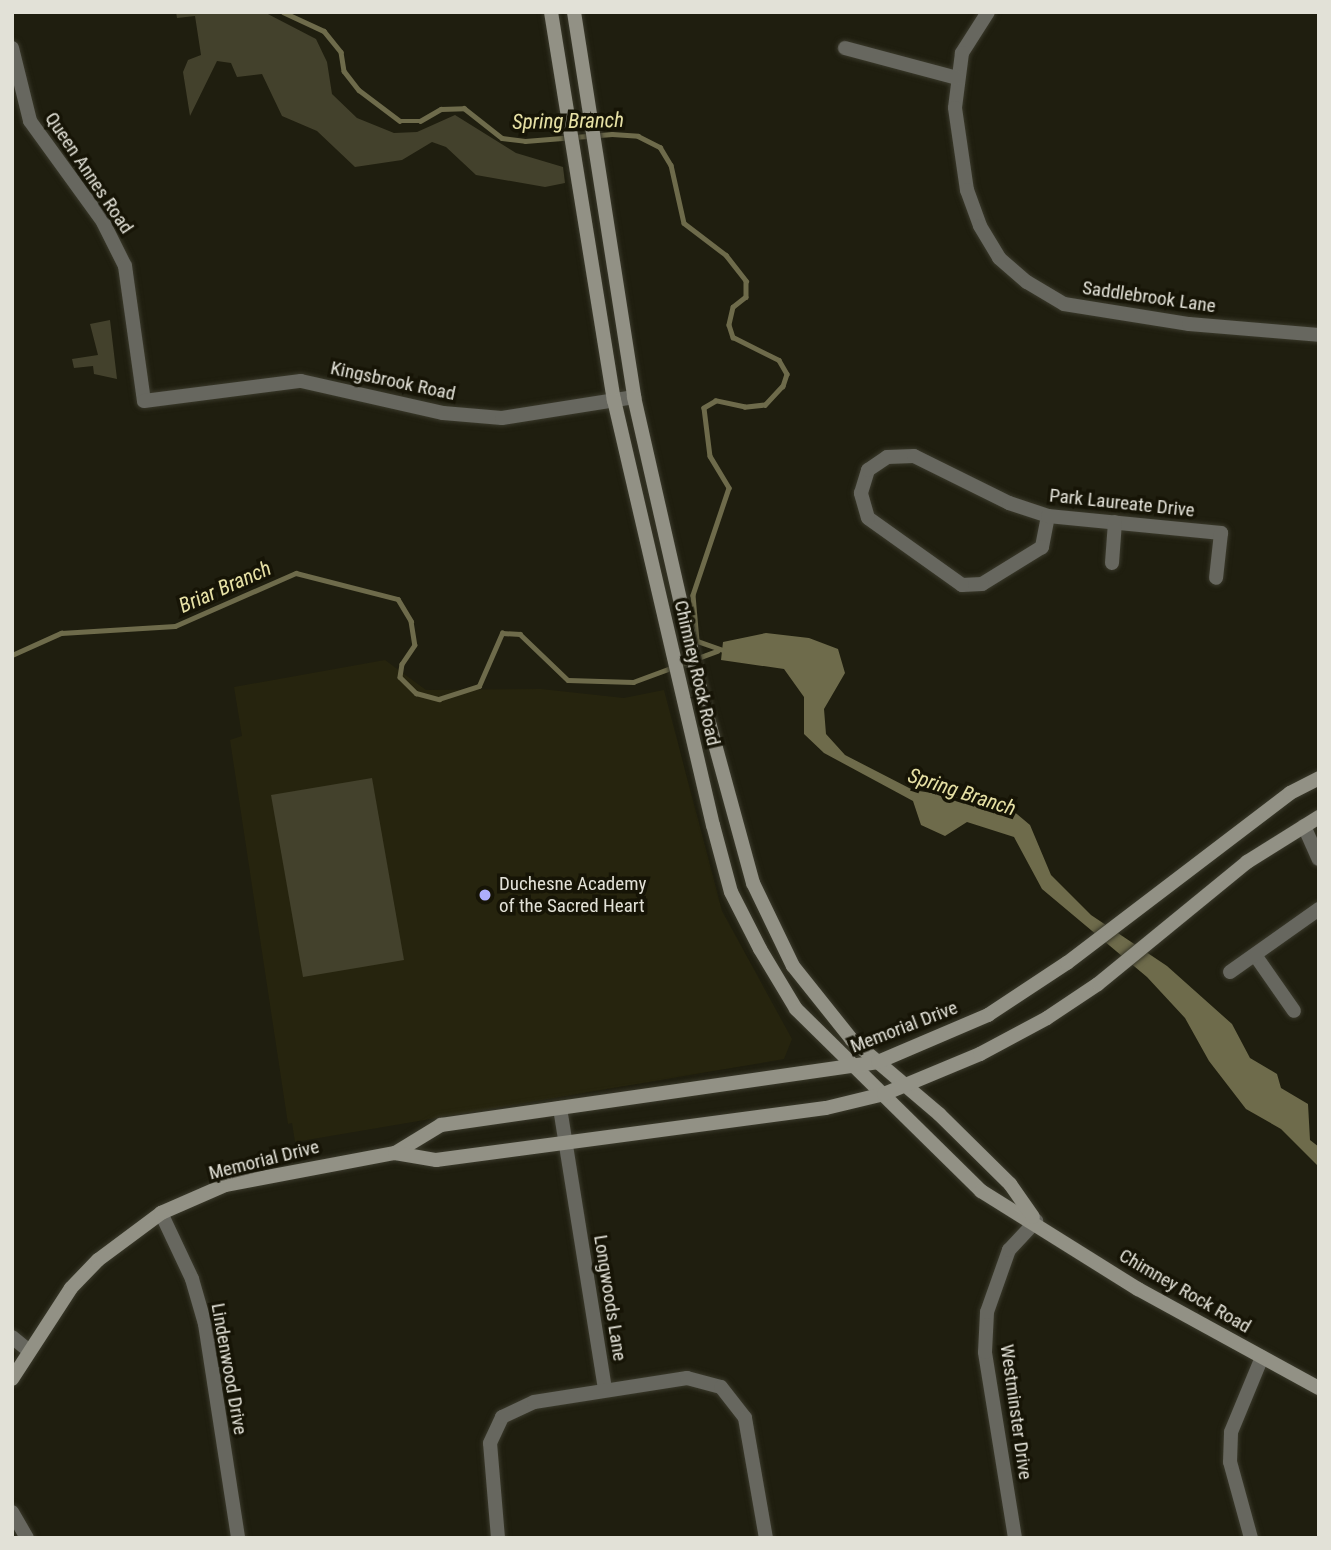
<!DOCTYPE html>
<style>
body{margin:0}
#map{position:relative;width:1331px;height:1550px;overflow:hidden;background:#1f1e0f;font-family:"Roboto Condensed",sans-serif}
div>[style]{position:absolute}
.built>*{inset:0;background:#26240e}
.green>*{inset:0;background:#43412c}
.water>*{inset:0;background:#6e6b4b}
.stream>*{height:4.5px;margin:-2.25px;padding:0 2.25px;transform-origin:2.25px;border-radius:2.25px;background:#6e6b4b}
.roads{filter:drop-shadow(0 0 2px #3a392b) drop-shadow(0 0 2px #3a392b)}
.street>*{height:14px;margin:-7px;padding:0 7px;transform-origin:7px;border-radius:7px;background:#67675f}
.secondary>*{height:14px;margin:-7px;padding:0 7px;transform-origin:7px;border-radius:7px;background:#929185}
.dots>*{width:19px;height:19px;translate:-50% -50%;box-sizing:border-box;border:4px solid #161406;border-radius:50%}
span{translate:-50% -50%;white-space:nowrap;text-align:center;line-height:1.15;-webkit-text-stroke:7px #161406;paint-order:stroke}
.street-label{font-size:19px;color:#e2e1d7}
.poi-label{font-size:19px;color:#e2e1d7}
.left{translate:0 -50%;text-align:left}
.water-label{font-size:21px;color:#e7e1a5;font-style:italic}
.frame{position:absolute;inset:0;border:14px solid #e2e1d7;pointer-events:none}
</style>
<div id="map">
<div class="built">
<i style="clip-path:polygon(385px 660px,426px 690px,541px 689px,624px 698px,664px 690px,722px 911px,792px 1039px,784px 1059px,295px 1142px,292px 1123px,288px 1124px,230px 740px,242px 736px,234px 687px)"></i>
</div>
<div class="green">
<i style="clip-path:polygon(176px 12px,264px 12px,316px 39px,327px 62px,332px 94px,357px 118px,394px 133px,417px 132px,455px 115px,516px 153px,563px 167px,565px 183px,545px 187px,476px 175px,446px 147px,432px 142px,402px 160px,355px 167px,317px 131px,282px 116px,262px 74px,237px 77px,231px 63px,217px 61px,190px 116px,183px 72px,188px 60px,201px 55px,195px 16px,177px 18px)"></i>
<i style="clip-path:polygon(110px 320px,117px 379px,94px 374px,93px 366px,74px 368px,72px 359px,98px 355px,90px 324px)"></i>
<i style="clip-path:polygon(372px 778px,404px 960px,303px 977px,271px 795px)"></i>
</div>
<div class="water">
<i style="clip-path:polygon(766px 633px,809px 638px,838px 649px,845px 673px,824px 709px,826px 734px,845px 755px,913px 790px,1006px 805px,1030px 825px,1051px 875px,1091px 915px,1167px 966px,1232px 1024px,1250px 1058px,1277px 1074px,1281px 1088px,1308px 1104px,1310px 1140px,1319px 1147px,1319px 1167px,1281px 1129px,1246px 1109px,1209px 1061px,1185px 1018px,1147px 977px,1042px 889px,1014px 837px,967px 822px,945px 836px,921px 825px,913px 801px,824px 753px,804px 734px,804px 697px,784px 669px,721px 660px,723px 642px)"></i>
</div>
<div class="stream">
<i style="left:283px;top:12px;width:45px;rotate:24.9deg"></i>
<i style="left:324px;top:31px;width:27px;rotate:51deg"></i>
<i style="left:341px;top:52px;width:19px;rotate:81deg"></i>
<i style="left:344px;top:71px;width:24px;rotate:52deg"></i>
<i style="left:359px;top:90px;width:51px;rotate:37.1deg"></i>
<i style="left:400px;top:121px;width:20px"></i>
<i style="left:420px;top:121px;width:24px;rotate:-30deg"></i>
<i style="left:441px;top:109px;width:23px;rotate:-2deg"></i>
<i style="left:464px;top:108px;width:48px;rotate:38.3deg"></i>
<i style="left:502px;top:138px;width:23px;rotate:7deg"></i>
<i style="left:525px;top:141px;width:87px;rotate:-4.6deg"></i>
<i style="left:612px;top:134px;width:26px;rotate:4deg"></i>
<i style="left:638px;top:136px;width:25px;rotate:27deg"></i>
<i style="left:660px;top:147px;width:21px;rotate:59deg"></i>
<i style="left:671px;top:165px;width:59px;rotate:77.4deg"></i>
<i style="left:684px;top:223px;width:53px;rotate:37.3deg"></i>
<i style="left:726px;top:255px;width:33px;rotate:52deg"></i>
<i style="left:746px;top:281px;width:16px;rotate:90deg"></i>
<i style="left:746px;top:297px;width:16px;rotate:142deg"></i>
<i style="left:733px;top:307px;width:18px;rotate:103deg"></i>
<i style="left:729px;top:325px;width:13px;rotate:72deg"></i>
<i style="left:733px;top:337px;width:51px;rotate:26.6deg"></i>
<i style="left:779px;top:360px;width:16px;rotate:60deg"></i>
<i style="left:787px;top:374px;width:13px;rotate:108deg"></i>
<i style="left:783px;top:386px;width:26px;rotate:133deg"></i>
<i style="left:765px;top:405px;width:20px;rotate:174deg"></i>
<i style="left:745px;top:407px;width:30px;rotate:-168deg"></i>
<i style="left:716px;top:401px;width:14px;rotate:150deg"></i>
<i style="left:704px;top:408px;width:48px;rotate:82.9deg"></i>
<i style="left:710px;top:456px;width:37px;rotate:59deg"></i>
<i style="left:729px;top:488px;width:113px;rotate:108.6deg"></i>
<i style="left:693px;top:595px;width:46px;rotate:85deg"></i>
<i style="left:697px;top:641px;width:31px;rotate:19deg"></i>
<i style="left:12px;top:655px;width:54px;rotate:-24.2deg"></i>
<i style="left:61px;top:633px;width:114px;rotate:-3.5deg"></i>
<i style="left:175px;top:626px;width:132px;rotate:-23.7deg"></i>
<i style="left:296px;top:573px;width:105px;rotate:14.3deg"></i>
<i style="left:398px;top:599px;width:26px;rotate:59deg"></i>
<i style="left:411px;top:621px;width:24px;rotate:81deg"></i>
<i style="left:415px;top:645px;width:23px;rotate:124deg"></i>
<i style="left:402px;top:664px;width:13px;rotate:99deg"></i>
<i style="left:400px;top:677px;width:23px;rotate:45deg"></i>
<i style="left:416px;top:693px;width:24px;rotate:15deg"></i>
<i style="left:439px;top:699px;width:42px;rotate:-18deg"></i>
<i style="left:479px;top:686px;width:58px;rotate:-66.5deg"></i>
<i style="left:502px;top:633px;width:18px;rotate:3deg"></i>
<i style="left:520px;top:634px;width:66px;rotate:43.8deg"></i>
<i style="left:568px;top:680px;width:65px;rotate:1.8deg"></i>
<i style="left:633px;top:682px;width:90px;rotate:-20.3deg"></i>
</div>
<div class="roads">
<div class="street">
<i style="left:988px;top:12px;width:49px;rotate:122.4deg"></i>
<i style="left:962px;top:53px;width:55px;rotate:97.3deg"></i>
<i style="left:955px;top:108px;width:83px;rotate:81.7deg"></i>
<i style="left:967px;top:190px;width:38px;rotate:70deg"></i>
<i style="left:980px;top:226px;width:37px;rotate:59deg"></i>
<i style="left:999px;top:258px;width:37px;rotate:41deg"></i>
<i style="left:1027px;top:282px;width:43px;rotate:30.7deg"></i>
<i style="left:1064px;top:304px;width:127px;rotate:9.1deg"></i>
<i style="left:1189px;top:324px;width:130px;rotate:4.8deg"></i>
<i style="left:12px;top:48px;width:75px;rotate:76.1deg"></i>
<i style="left:30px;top:121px;width:125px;rotate:54.1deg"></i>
<i style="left:103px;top:222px;width:49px;rotate:63.4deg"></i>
<i style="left:125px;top:266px;width:136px;rotate:82deg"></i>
<i style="left:144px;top:401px;width:158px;rotate:-7.3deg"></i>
<i style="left:301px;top:381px;width:146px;rotate:12.7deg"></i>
<i style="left:443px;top:413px;width:59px;rotate:4.8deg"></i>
<i style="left:502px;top:418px;width:134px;rotate:-9deg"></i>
<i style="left:845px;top:48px;width:116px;rotate:15deg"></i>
<i style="left:1048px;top:516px;width:32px;rotate:101deg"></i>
<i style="left:1042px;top:547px;width:70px;rotate:148.3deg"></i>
<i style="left:982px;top:584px;width:20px;rotate:177deg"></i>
<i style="left:962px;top:585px;width:115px;rotate:-144.5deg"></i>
<i style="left:868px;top:518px;width:26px;rotate:-106deg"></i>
<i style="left:861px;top:493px;width:24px;rotate:-73deg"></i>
<i style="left:868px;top:470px;width:23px;rotate:-34deg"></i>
<i style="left:887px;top:457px;width:27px;rotate:-2deg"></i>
<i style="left:914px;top:456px;width:106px;rotate:26.3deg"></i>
<i style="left:1009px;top:503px;width:41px;rotate:18.4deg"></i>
<i style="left:1048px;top:516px;width:174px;rotate:5.6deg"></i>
<i style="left:1221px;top:533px;width:45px;rotate:96.3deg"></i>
<i style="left:1112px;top:563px;width:41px;rotate:-85.8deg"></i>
<i style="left:1304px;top:826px;width:36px;rotate:66deg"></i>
<i style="left:1255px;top:955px;width:68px;rotate:55.1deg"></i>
<i style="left:1230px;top:972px;width:109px;rotate:-35.3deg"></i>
<i style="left:560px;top:1108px;width:285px;rotate:80.9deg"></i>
<i style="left:161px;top:1213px;width:73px;rotate:64.8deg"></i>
<i style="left:192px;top:1279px;width:47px;rotate:73.9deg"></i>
<i style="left:205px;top:1324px;width:217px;rotate:81.2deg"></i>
<i style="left:12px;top:1337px;width:21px;rotate:39deg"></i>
<i style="left:12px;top:1512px;width:30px;rotate:60deg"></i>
<i style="left:498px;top:1538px;width:95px;rotate:-94.8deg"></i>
<i style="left:490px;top:1443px;width:29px;rotate:-65deg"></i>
<i style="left:502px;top:1417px;width:35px;rotate:-25deg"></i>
<i style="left:534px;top:1402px;width:155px;rotate:-8.9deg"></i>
<i style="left:687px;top:1378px;width:35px;rotate:15deg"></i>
<i style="left:721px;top:1387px;width:39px;rotate:52deg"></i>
<i style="left:745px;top:1418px;width:122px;rotate:80.1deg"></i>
<i style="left:1015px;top:1538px;width:188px;rotate:-99.2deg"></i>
<i style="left:985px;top:1352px;width:40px;rotate:-87.1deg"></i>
<i style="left:987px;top:1312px;width:66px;rotate:-70.5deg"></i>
<i style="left:1009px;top:1250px;width:40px;rotate:-47deg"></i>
<i style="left:1251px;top:1538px;width:79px;rotate:-105.4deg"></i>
<i style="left:1230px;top:1462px;width:30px;rotate:-88deg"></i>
<i style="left:1231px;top:1432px;width:81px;rotate:-67.5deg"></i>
</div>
<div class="secondary">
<i style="left:551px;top:12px;width:393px;rotate:80.8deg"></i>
<i style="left:614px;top:400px;width:436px;rotate:76.9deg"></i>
<i style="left:713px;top:825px;width:69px;rotate:75deg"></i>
<i style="left:731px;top:892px;width:64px;rotate:63deg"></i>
<i style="left:760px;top:949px;width:70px;rotate:59deg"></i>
<i style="left:796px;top:1009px;width:260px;rotate:44.5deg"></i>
<i style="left:981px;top:1191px;width:185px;rotate:32deg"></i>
<i style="left:1138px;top:1289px;width:206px;rotate:28.7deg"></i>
<i style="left:574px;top:12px;width:390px;rotate:81.1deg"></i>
<i style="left:634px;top:397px;width:315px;rotate:77.2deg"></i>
<i style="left:704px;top:704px;width:186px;rotate:74.7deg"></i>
<i style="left:753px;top:883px;width:92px;rotate:64.3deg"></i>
<i style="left:793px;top:966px;width:95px;rotate:51.4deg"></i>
<i style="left:852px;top:1040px;width:114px;rotate:40.4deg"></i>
<i style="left:939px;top:1114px;width:100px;rotate:44.6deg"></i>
<i style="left:1010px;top:1184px;width:40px;rotate:55.1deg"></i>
<i style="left:395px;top:1153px;width:54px;rotate:-31.3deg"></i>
<i style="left:441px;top:1125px;width:442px;rotate:-8.2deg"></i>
<i style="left:878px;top:1062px;width:120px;rotate:-23.1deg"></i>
<i style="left:988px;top:1015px;width:95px;rotate:-33.4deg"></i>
<i style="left:1067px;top:963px;width:280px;rotate:-37.3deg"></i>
<i style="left:1290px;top:793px;width:33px;rotate:-27deg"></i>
<i style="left:12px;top:1379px;width:108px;rotate:-57deg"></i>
<i style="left:71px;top:1288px;width:39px;rotate:-46deg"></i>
<i style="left:98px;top:1260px;width:79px;rotate:-36.7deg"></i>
<i style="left:161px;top:1213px;width:70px;rotate:-23.6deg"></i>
<i style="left:225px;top:1185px;width:173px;rotate:-10.7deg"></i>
<i style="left:395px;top:1153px;width:42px;rotate:9.7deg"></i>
<i style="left:436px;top:1160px;width:393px;rotate:-7.6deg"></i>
<i style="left:826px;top:1108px;width:60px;rotate:-13.6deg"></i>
<i style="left:884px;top:1094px;width:104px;rotate:-22.6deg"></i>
<i style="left:980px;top:1054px;width:76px;rotate:-28.2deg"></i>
<i style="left:1047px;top:1018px;width:61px;rotate:-33.7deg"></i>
<i style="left:1098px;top:984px;width:193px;rotate:-39.3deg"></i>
<i style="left:1247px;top:862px;width:85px;rotate:-32deg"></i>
</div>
</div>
<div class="dots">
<i style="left:485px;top:895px;background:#aeaefb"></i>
</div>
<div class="street-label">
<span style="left:89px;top:173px;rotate:56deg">Queen Annes Road</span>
<span style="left:1149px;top:297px;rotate:8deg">Saddlebrook Lane</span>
<span style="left:393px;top:381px;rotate:12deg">Kingsbrook Road</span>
<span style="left:1122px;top:503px;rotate:6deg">Park Laureate Drive</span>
<span style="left:697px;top:673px;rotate:77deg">Chimney Rock Road</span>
<span style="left:904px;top:1027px;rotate:-21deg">Memorial Drive</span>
<span style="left:264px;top:1160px;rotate:-14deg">Memorial Drive</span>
<span style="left:1185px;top:1291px;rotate:30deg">Chimney Rock Road</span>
<span style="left:610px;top:1298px;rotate:81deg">Longwoods Lane</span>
<span style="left:229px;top:1369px;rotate:80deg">Lindenwood Drive</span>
<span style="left:1016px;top:1412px;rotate:82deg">Westminster Drive</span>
</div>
<div class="poi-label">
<span class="left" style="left:499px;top:895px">Duchesne Academy<br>of the Sacred Heart</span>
</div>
<div class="water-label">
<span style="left:568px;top:121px;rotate:-1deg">Spring Branch</span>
<span style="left:225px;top:587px;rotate:-24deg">Briar Branch</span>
<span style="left:962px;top:792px;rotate:18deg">Spring Branch</span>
</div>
<div class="frame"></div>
</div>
